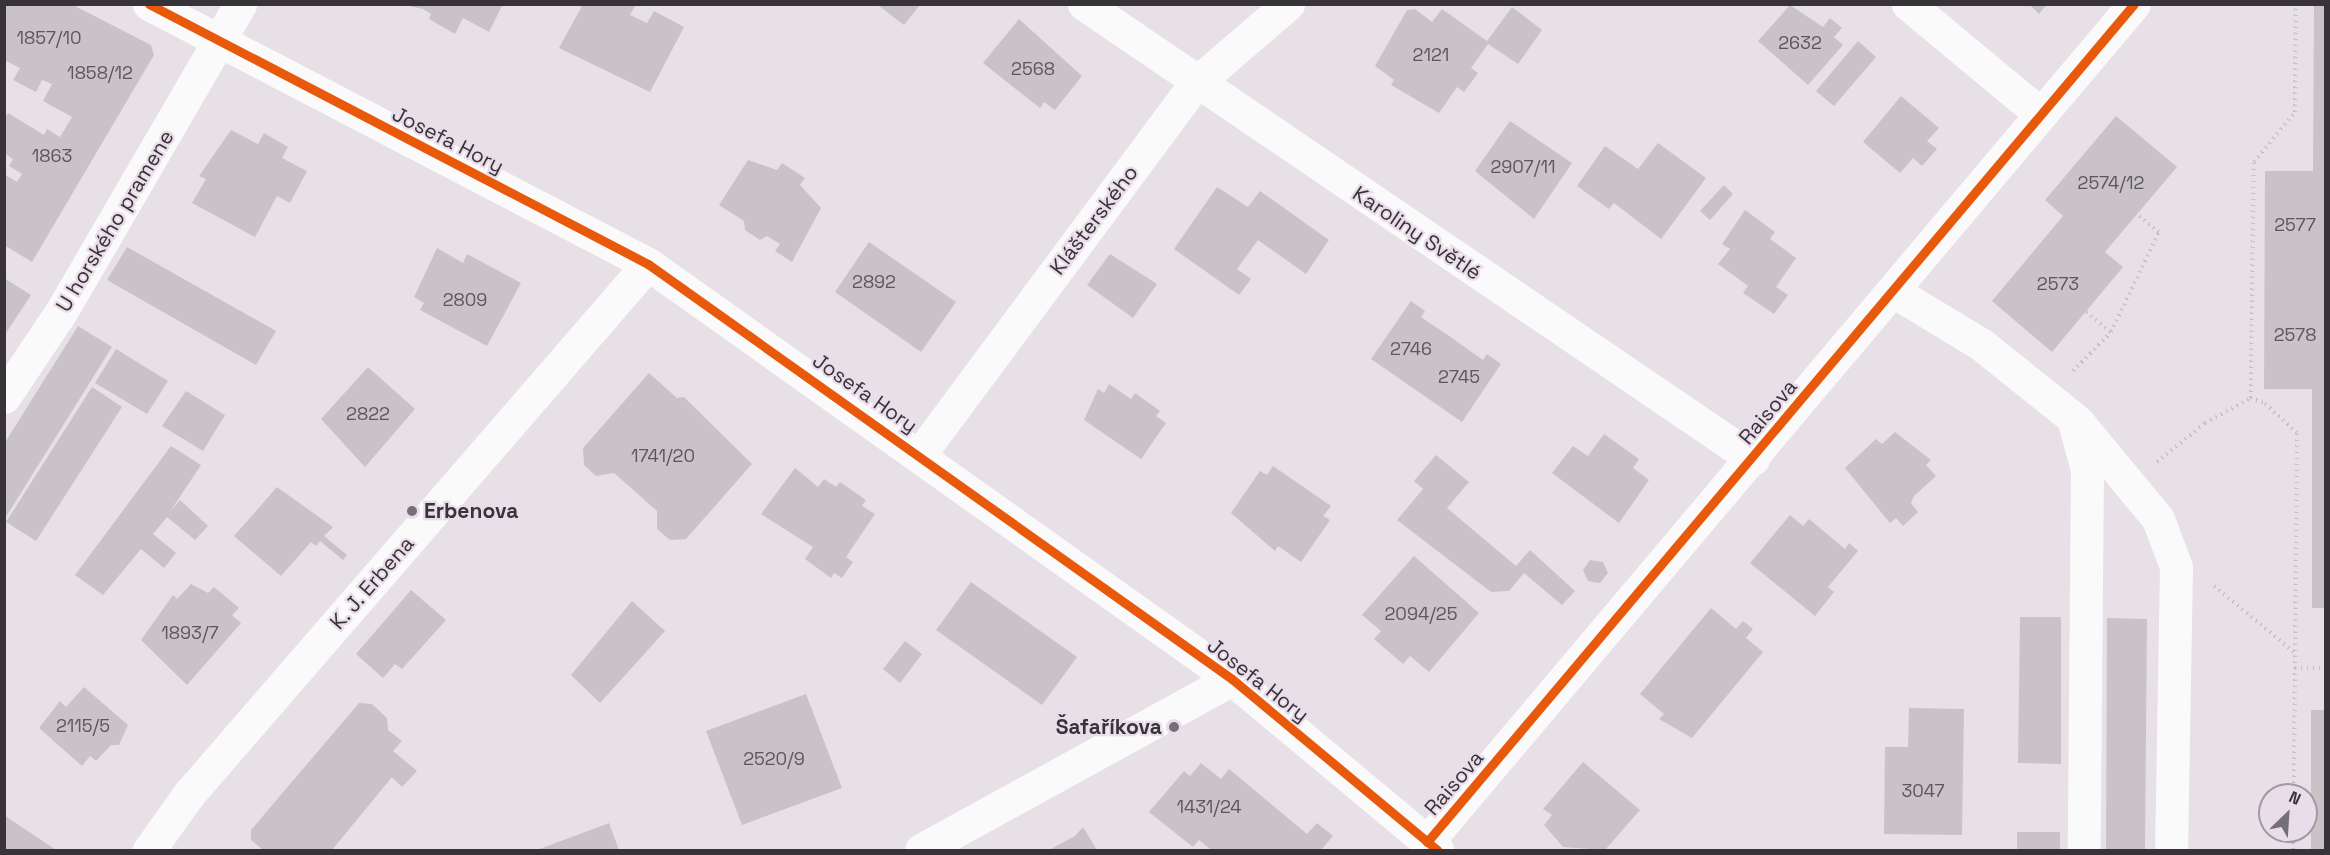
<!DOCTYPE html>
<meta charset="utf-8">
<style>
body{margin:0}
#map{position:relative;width:2330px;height:855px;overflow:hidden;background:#e7e0e7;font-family:"Space Grotesk",sans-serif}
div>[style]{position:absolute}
.building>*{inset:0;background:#c9c3c8}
.path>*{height:4px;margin-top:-2px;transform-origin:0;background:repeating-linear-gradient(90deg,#c4c3c4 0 1.5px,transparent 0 6px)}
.minor>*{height:33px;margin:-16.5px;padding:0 16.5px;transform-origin:16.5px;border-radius:16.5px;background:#fbfafb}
.cycleway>*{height:9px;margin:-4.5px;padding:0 4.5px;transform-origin:4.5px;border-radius:4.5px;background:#e8590c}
.dots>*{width:16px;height:16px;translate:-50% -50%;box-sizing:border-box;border:3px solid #eaddea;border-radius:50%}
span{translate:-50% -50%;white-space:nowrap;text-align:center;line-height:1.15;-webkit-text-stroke:4.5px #eaddea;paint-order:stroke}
.number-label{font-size:18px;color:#5c575c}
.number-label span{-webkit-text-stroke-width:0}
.street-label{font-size:21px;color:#383338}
.poi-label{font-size:21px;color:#383338;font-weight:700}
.left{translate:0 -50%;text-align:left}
.right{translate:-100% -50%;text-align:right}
.frame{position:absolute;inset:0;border:6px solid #383338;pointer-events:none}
.north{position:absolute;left:2258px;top:783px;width:60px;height:60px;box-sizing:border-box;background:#eaddea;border:2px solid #a399a3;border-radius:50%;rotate:25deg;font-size:16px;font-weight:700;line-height:24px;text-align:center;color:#383338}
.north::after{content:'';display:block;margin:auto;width:21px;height:27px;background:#757075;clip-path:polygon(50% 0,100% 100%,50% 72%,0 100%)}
</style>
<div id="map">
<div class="building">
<i style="clip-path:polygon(4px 4px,71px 4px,151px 45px,154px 55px,32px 262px,4px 245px,4px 174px,17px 182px,22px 174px,9px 166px,13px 159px,4px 153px,4px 119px,8px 113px,44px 135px,47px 129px,60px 137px,72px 117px,43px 101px,52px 84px,42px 80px,36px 92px,13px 80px,20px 68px,4px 60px)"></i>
<i style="clip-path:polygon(401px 4px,503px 4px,489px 32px,463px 18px,455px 34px,429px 19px,431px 14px,423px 9px)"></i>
<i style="clip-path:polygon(583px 4px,636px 4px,630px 15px,647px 23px,654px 11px,684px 27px,650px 92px,559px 48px)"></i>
<i style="clip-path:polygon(2029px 4px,2047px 4px,2039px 14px)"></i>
<i style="clip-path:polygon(2314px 4px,2325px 4px,2325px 608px,2312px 608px,2312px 389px,2264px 389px,2265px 171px,2313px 171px)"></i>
<i style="clip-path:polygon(878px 5px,920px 5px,904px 25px)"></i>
<i style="clip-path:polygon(1790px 5px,1823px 27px,1830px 18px,1842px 28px,1834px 37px,1843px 45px,1808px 85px,1758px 41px)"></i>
<i style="clip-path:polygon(1512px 7px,1542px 30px,1518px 64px,1488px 44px,1471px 68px,1478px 73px,1464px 92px,1457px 87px,1439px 113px,1391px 85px,1394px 80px,1375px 66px,1407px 10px,1415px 9px,1432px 22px,1442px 9px,1487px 41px)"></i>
<i style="clip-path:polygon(1019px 19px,1082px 76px,1055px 110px,1044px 102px,1040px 108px,983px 63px)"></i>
<i style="clip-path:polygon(1858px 41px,1876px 57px,1834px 106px,1816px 91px)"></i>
<i style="clip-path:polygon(1901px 96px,1939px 128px,1927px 141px,1937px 149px,1922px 166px,1913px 158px,1900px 173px,1863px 142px)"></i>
<i style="clip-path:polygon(2116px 116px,2177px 167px,2105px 252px,2123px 267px,2052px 352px,1992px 301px,2063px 216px,2045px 200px)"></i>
<i style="clip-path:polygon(1510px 121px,1572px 163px,1534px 219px,1475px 171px)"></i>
<i style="clip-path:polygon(231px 130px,258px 144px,264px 133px,288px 147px,282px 158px,307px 171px,290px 203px,277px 196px,255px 237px,192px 203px,206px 179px,199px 176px)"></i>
<i style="clip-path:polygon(1658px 143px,1706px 178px,1661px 239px,1614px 203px,1609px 209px,1577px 186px,1605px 146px,1638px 169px)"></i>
<i style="clip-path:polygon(748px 160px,777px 170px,782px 163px,805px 178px,800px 185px,821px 208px,792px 262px,775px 251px,780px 244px,767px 236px,760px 240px,745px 230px,744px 221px,719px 205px)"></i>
<i style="clip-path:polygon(1724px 185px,1733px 194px,1710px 220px,1700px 211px)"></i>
<i style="clip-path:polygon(1217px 187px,1248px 207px,1260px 191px,1329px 240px,1306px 274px,1258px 240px,1237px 269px,1251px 279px,1239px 295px,1174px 249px)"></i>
<i style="clip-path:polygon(1745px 210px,1775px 232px,1770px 239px,1796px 258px,1776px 287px,1788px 295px,1774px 314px,1743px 293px,1748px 286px,1718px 264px,1730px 249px,1722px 244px)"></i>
<i style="clip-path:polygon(869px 242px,956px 302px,921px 352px,835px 292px)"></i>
<i style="clip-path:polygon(127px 247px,276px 331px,256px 365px,107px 280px)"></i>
<i style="clip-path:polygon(437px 248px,463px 263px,467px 254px,521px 283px,487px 346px,420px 310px,424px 303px,414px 297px)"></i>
<i style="clip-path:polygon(1110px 254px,1157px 284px,1133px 318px,1087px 285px)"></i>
<i style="clip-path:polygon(4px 278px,31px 295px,4px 336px)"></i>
<i style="clip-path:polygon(1411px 301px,1425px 311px,1421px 317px,1452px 338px,1483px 360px,1487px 354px,1501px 364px,1462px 422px,1371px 359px)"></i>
<i style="clip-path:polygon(78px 326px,112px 347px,4px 520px,4px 444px)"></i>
<i style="clip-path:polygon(116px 349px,168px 381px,147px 414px,95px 383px)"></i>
<i style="clip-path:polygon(368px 367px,415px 409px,365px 467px,321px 419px)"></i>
<i style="clip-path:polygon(649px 373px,677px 398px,684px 397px,752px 464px,686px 539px,670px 540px,657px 529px,657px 511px,614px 473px,596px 476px,584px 465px,583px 448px)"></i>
<i style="clip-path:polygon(1109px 384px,1131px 399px,1135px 393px,1160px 411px,1156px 416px,1166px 423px,1141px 459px,1084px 420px,1098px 389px,1104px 393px)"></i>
<i style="clip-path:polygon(92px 387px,122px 407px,36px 541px,6px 522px)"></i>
<i style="clip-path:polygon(186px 391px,225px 415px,203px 451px,162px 426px)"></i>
<i style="clip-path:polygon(1895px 432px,1931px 460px,1926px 465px,1936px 476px,1914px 496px,1911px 503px,1918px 512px,1903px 526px,1896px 518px,1890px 523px,1845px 468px,1876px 439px,1882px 444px)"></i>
<i style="clip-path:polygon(1604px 434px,1639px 459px,1633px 468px,1649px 480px,1619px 523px,1552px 473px,1573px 446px,1588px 456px)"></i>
<i style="clip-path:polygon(171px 446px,201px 465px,169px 513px,180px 500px,208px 526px,195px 540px,167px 517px,153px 534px,176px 553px,164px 568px,141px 549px,103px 595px,75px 575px)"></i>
<i style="clip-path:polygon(1436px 455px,1469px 482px,1447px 508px,1516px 566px,1530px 550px,1575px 591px,1562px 605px,1524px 573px,1509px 591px,1491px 592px,1397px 520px,1423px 489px,1414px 481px)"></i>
<i style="clip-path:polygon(1273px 466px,1331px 506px,1323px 516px,1330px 520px,1301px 562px,1278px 546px,1275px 551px,1231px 513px,1260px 471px,1267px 475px)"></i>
<i style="clip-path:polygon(795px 468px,818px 487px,824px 479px,836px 487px,840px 482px,866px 500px,862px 506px,875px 514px,846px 557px,853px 562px,842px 578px,834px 573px,831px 578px,805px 559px,813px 547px,761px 514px)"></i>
<i style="clip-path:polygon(277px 487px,333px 527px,324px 536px,347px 555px,343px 560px,320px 541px,316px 546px,311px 542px,281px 576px,234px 536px)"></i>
<i style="clip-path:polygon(1790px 515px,1803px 526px,1809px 519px,1845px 549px,1849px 543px,1858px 551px,1828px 587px,1834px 592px,1815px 616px,1750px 563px)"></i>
<i style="clip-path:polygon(1414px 556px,1479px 613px,1429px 672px,1410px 656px,1403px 664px,1374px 639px,1381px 631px,1362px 615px)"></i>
<i style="clip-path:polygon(1590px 560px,1603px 562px,1608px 573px,1600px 583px,1588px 581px,1583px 570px)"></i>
<i style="clip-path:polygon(971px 582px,1077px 657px,1042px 705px,936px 630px)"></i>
<i style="clip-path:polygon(191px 584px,208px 593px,214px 587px,239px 608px,232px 615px,241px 623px,187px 685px,141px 640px,173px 595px,177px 599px)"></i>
<i style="clip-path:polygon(411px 590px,446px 620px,402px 669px,395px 664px,383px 678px,356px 654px)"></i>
<i style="clip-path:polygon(632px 601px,665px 631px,600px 703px,571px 675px)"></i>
<i style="clip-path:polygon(1711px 608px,1736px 629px,1743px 621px,1753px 629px,1746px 638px,1763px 652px,1692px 738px,1659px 719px,1664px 714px,1640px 694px)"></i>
<i style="clip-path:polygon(2020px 617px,2061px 617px,2061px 764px,2018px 763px)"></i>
<i style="clip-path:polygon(2107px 618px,2147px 619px,2145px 850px,2106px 850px)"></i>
<i style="clip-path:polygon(905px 641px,922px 654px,900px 683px,883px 669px)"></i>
<i style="clip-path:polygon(84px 687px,128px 725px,119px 745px,111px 745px,96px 761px,90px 756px,82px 766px,39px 728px,60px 701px,66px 707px)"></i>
<i style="clip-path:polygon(806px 694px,842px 788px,742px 825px,706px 731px)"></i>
<i style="clip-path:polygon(359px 703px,372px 704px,387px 718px,388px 730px,402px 741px,393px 751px,417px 771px,402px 787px,392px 777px,332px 850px,263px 850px,251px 840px,251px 830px)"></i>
<i style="clip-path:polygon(1909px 708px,1964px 709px,1962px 835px,1884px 834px,1885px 747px,1908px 747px)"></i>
<i style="clip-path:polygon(2311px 710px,2325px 710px,2325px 850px,2311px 850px)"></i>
<i style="clip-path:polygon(1583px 762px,1640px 810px,1605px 850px,1563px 847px,1544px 825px,1552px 815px,1543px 809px)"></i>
<i style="clip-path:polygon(1201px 763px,1221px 779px,1229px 769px,1307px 834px,1317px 823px,1333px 836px,1321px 850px,1211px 850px,1199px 840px,1193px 847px,1149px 812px,1184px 771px,1190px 776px)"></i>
<i style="clip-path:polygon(4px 815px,56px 850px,4px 850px)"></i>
<i style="clip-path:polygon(609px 823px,619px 850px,537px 850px)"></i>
<i style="clip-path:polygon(1083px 827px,1097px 850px,1049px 850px,1075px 836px)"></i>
<i style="clip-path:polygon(2017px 832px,2060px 832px,2060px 850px,2017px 850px)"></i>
</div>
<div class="path">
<i style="left:2086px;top:312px;width:32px;rotate:39deg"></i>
<i style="left:2073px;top:371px;width:54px;rotate:-45.7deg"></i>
<i style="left:2111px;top:332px;width:111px;rotate:-64.4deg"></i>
<i style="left:2159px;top:232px;width:28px;rotate:-141deg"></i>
<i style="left:2157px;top:462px;width:62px;rotate:-39.1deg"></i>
<i style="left:2205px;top:423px;width:52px;rotate:-28.5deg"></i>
<i style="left:2214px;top:586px;width:104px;rotate:39.5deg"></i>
<i style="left:2295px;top:668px;width:31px"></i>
<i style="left:2294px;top:795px;width:362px;rotate:-89.5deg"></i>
<i style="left:2297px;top:433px;width:46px;rotate:-137.6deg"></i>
<i style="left:2263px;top:402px;width:13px;rotate:-162deg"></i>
<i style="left:2251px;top:398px;width:236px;rotate:-89.3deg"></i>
<i style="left:2254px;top:162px;width:65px;rotate:-50.6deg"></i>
<i style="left:2295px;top:112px;width:108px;rotate:-89.5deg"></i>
<i style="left:2293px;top:850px;width:19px;rotate:-90deg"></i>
</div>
<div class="minor">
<i style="left:149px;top:4px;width:563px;rotate:27.52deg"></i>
<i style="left:648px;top:264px;width:716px;rotate:35.4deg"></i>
<i style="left:1232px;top:679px;width:267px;rotate:39.8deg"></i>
<i style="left:1084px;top:4px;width:809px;rotate:34.22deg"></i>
<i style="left:1908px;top:4px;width:169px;rotate:39.7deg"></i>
<i style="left:1893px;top:291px;width:104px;rotate:31.2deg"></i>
<i style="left:1982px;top:345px;width:117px;rotate:38.7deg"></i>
<i style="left:2073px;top:418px;width:54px;rotate:74.9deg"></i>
<i style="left:2087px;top:470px;width:380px;rotate:90.5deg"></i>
<i style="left:4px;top:397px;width:102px;rotate:-56.2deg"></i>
<i style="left:61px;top:312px;width:356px;rotate:-59.8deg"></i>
<i style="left:2077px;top:421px;width:127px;rotate:50.4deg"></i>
<i style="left:2158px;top:519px;width:51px;rotate:69.4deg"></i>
<i style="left:2176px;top:567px;width:283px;rotate:91deg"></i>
<i style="left:920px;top:454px;width:461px;rotate:-53.4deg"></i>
<i style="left:1195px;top:84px;width:123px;rotate:-40.7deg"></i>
<i style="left:1427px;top:842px;width:1096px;rotate:-49.85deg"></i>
<i style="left:149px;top:850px;width:69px;rotate:-54.5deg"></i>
<i style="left:189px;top:794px;width:701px;rotate:-49.11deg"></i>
<i style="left:921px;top:850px;width:355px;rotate:-28.8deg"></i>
</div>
<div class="cycleway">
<i style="left:149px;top:4px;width:563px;rotate:27.52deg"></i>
<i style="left:648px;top:264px;width:716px;rotate:35.4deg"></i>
<i style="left:1232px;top:679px;width:267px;rotate:39.8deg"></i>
<i style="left:1427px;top:842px;width:1096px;rotate:-49.85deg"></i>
</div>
<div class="dots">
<i style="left:412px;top:511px;background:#757075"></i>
<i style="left:1174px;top:727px;background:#757075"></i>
</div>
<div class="number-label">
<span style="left:49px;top:38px">1857/10</span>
<span style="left:1800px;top:43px">2632</span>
<span style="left:1431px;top:55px">2121</span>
<span style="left:1033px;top:69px">2568</span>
<span style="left:100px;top:73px">1858/12</span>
<span style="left:52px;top:156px">1863</span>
<span style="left:1523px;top:167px">2907/11</span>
<span style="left:2111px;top:183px">2574/12</span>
<span style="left:2295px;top:225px">2577</span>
<span style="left:874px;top:282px">2892</span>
<span style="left:2058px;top:284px">2573</span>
<span style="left:465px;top:300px">2809</span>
<span style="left:2295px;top:335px">2578</span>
<span style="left:1411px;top:349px">2746</span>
<span style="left:1459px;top:377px">2745</span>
<span style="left:368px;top:414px">2822</span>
<span style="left:663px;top:456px">1741/20</span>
<span style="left:1421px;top:614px">2094/25</span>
<span style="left:190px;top:633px">1893/7</span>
<span style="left:83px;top:726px">2115/5</span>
<span style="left:774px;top:759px">2520/9</span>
<span style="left:1923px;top:791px">3047</span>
<span style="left:1209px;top:807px">1431/24</span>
</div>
<div class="street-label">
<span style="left:448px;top:140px;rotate:27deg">Josefa Hory</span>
<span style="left:1094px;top:220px;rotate:-53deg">Klášterského</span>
<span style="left:115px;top:221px;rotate:-59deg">U horského pramene</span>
<span style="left:1417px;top:233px;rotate:34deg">Karoliny Světlé</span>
<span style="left:865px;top:393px;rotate:35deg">Josefa Hory</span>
<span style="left:1768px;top:412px;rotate:-50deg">Raisova</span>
<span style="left:372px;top:583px;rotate:-49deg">K. J. Erbena</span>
<span style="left:1258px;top:680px;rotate:38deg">Josefa Hory</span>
<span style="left:1454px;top:783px;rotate:-49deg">Raisova</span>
</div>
<div class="poi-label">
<span class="left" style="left:424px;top:511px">Erbenova</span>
<span class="right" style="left:1162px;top:727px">Šafaříkova</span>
</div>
<div class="frame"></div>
<div class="north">N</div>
</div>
